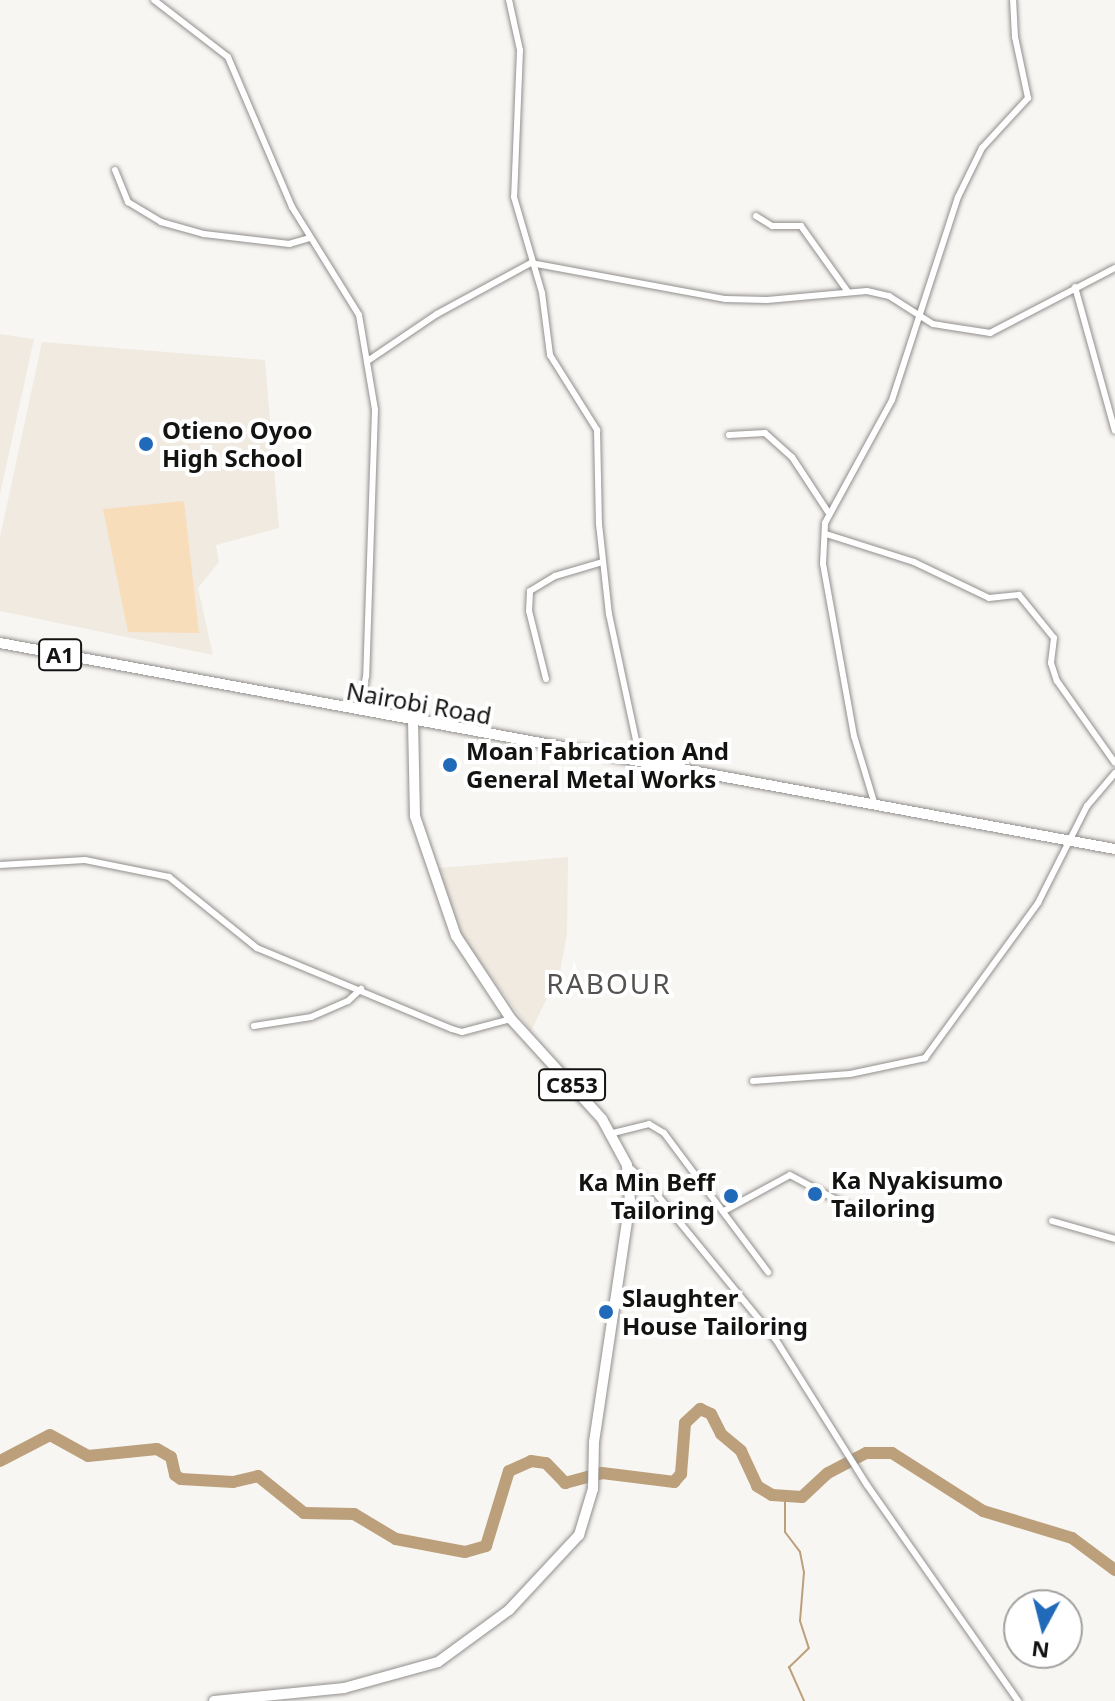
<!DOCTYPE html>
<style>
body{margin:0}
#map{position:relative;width:1115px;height:1701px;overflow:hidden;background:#f8f6f3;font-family:"Noto Sans",sans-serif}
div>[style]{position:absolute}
.built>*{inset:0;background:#f0eae1}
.green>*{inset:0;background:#f8ddbb}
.stream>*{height:2px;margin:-1px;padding:0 1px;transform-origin:1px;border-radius:1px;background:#bca07b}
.river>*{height:12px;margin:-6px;padding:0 6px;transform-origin:6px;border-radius:6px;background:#bca07b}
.roads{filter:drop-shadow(0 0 2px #918f8d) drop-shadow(0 0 2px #918f8d)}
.minor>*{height:6px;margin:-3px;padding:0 3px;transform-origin:3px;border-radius:3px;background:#fff}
.primary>*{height:10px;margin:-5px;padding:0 5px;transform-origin:5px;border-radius:5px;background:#fff}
.trunk>*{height:10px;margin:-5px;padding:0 5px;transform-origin:5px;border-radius:5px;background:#fff}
.dots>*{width:22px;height:22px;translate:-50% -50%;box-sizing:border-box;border:4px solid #fff;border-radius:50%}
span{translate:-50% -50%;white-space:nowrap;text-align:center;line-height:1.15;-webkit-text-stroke:8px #fff;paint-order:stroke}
.shield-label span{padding:2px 6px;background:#fff;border:2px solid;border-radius:6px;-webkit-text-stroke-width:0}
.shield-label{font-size:22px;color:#131312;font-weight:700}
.poi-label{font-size:24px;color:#131312;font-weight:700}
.left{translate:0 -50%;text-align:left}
.right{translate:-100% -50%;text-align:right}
.street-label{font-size:24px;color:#131312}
.quarter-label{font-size:28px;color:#555351;letter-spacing:2px}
.north{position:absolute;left:1003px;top:1589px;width:80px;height:80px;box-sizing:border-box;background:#fff;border:2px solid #a1a1a0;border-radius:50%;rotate:187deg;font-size:22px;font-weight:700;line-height:32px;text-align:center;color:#131312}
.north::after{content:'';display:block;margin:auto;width:28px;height:36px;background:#2169b9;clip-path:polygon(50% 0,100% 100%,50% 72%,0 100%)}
</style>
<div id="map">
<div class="built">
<i style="clip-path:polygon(0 334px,34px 339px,0 494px)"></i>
<i style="clip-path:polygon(42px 342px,265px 360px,279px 528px,216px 545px,219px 562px,198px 588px,213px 655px,0 611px,0 537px)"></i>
<i style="clip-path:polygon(568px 857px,567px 934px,560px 972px,531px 1031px,464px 940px,438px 868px)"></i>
</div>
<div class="green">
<i style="clip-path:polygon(184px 501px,199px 633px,128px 632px,103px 509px)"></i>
</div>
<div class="stream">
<i style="left:785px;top:1497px;width:35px;rotate:90deg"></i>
<i style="left:785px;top:1532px;width:25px;rotate:53deg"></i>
<i style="left:800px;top:1552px;width:20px;rotate:79deg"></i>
<i style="left:804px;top:1572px;width:49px;rotate:94.7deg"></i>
<i style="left:800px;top:1621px;width:28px;rotate:72deg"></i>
<i style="left:809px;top:1648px;width:28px;rotate:136deg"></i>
<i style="left:789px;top:1667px;width:37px;rotate:66deg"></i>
</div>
<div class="river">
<i style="left:0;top:1461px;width:56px;rotate:-27.5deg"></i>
<i style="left:50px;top:1435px;width:43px;rotate:28.9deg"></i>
<i style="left:88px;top:1456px;width:69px;rotate:-5.8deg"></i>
<i style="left:157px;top:1449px;width:16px;rotate:30deg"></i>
<i style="left:171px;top:1457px;width:18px;rotate:77deg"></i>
<i style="left:175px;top:1475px;width:7px;rotate:34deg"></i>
<i style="left:181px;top:1479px;width:52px;rotate:3.3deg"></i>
<i style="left:233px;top:1482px;width:26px;rotate:-13deg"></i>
<i style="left:258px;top:1476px;width:59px;rotate:38.8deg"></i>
<i style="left:304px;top:1513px;width:50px;rotate:1.1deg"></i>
<i style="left:354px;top:1514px;width:49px;rotate:30.8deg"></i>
<i style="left:396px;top:1539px;width:70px;rotate:10.7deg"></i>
<i style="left:465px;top:1552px;width:22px;rotate:-16deg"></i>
<i style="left:486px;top:1546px;width:78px;rotate:-73deg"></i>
<i style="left:509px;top:1471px;width:24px;rotate:-24deg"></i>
<i style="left:531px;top:1461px;width:15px;rotate:8deg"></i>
<i style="left:546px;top:1463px;width:28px;rotate:46deg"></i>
<i style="left:565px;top:1483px;width:38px;rotate:-15deg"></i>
<i style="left:602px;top:1473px;width:73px;rotate:7.1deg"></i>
<i style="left:674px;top:1482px;width:11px;rotate:-49deg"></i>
<i style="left:681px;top:1474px;width:51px;rotate:-85.5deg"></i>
<i style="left:685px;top:1423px;width:21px;rotate:-43deg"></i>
<i style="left:700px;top:1409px;width:12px;rotate:24deg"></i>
<i style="left:711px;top:1414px;width:22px;rotate:63deg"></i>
<i style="left:721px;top:1434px;width:26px;rotate:40deg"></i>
<i style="left:741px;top:1451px;width:38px;rotate:65deg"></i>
<i style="left:757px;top:1486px;width:17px;rotate:31deg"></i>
<i style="left:772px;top:1495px;width:30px;rotate:4deg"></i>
<i style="left:802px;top:1497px;width:35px;rotate:-43deg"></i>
<i style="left:828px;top:1473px;width:43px;rotate:-27.8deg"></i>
<i style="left:866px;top:1453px;width:26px"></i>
<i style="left:892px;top:1453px;width:108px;rotate:32.5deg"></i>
<i style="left:983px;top:1511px;width:93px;rotate:16.9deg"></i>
<i style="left:1072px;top:1538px;width:54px;rotate:36.7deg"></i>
</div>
<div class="roads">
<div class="minor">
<i style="left:154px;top:0;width:93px;rotate:37.6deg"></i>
<i style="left:228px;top:57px;width:163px;rotate:66.9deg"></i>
<i style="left:292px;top:207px;width:127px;rotate:58.2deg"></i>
<i style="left:359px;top:315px;width:96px;rotate:80.4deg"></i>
<i style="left:375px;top:410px;width:266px;rotate:91.9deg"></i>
<i style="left:366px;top:676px;width:34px;rotate:100deg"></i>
<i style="left:509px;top:0;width:51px;rotate:77.6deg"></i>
<i style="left:520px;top:50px;width:147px;rotate:92.3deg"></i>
<i style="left:514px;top:197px;width:100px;rotate:73.7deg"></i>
<i style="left:542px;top:293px;width:63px;rotate:82.6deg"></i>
<i style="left:550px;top:355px;width:89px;rotate:57.9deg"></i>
<i style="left:597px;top:430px;width:94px;rotate:88.8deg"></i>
<i style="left:599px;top:524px;width:91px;rotate:83.7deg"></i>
<i style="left:609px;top:614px;width:152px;rotate:77.9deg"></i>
<i style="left:115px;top:170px;width:35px;rotate:68deg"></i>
<i style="left:128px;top:202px;width:39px;rotate:31deg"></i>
<i style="left:161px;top:222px;width:45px;rotate:15.6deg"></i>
<i style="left:204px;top:234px;width:86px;rotate:6.7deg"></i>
<i style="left:289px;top:244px;width:22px;rotate:-16deg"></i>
<i style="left:756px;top:216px;width:19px;rotate:32deg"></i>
<i style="left:772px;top:226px;width:29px"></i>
<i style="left:801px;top:226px;width:81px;rotate:54.5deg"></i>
<i style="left:1075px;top:287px;width:149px;rotate:74.5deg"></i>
<i style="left:369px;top:360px;width:82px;rotate:-34.1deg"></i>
<i style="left:437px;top:314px;width:107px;rotate:-28.5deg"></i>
<i style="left:531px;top:263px;width:198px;rotate:10.5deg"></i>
<i style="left:726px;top:299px;width:41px;rotate:1.4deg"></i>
<i style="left:767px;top:300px;width:100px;rotate:-5.1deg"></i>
<i style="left:867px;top:291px;width:23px;rotate:13deg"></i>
<i style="left:889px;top:296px;width:52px;rotate:32.5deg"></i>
<i style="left:933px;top:324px;width:58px;rotate:9deg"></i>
<i style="left:990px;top:333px;width:141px;rotate:-27.5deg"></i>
<i style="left:729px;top:435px;width:36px;rotate:-3deg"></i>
<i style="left:765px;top:433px;width:36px;rotate:42deg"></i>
<i style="left:792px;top:457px;width:66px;rotate:56.8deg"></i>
<i style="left:826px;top:534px;width:92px;rotate:17.7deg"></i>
<i style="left:914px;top:562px;width:83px;rotate:25.6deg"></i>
<i style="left:989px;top:598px;width:30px;rotate:-6deg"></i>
<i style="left:1019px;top:595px;width:55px;rotate:50.9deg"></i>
<i style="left:1054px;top:638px;width:25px;rotate:97deg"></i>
<i style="left:1051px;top:663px;width:19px;rotate:72deg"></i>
<i style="left:1057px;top:681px;width:100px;rotate:54.7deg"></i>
<i style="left:546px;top:679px;width:70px;rotate:-104deg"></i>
<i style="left:529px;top:611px;width:20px;rotate:-87deg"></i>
<i style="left:530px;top:591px;width:29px;rotate:-31deg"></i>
<i style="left:555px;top:576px;width:50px;rotate:-16.3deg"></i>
<i style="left:875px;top:805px;width:72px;rotate:-106.9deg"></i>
<i style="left:854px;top:736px;width:175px;rotate:-100.2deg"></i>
<i style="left:823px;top:564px;width:41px;rotate:-87.2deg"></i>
<i style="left:825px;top:523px;width:140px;rotate:-61.4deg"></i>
<i style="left:892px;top:400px;width:213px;rotate:-72deg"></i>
<i style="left:958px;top:197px;width:55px;rotate:-63.9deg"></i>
<i style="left:982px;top:148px;width:68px;rotate:-47.4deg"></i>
<i style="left:1028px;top:98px;width:62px;rotate:-102deg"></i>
<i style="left:1015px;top:37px;width:37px;rotate:-93deg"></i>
<i style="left:0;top:865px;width:85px;rotate:-3.4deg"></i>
<i style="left:85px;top:860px;width:86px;rotate:11.4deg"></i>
<i style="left:169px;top:877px;width:113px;rotate:38.9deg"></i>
<i style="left:257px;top:948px;width:211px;rotate:22.6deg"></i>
<i style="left:452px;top:1029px;width:10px;rotate:17deg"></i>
<i style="left:462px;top:1032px;width:51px;rotate:-14.9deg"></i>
<i style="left:254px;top:1026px;width:58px;rotate:-9deg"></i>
<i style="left:311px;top:1017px;width:40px;rotate:-23.4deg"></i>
<i style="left:348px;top:1001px;width:18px;rotate:-43deg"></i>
<i style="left:753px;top:1081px;width:97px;rotate:-4.1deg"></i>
<i style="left:850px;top:1074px;width:77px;rotate:-12deg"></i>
<i style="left:925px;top:1058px;width:192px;rotate:-53.9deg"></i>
<i style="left:1038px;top:903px;width:109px;rotate:-63.2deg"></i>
<i style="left:1087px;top:806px;width:43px;rotate:-49.7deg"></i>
<i style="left:613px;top:1133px;width:37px;rotate:-14deg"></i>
<i style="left:649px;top:1124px;width:17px;rotate:31deg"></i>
<i style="left:664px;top:1133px;width:174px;rotate:53.2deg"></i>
<i style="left:627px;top:1165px;width:31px;rotate:42deg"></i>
<i style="left:650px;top:1186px;width:199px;rotate:50.7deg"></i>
<i style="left:776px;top:1340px;width:171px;rotate:57.9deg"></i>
<i style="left:867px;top:1485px;width:264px;rotate:55deg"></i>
<i style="left:724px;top:1211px;width:75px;rotate:-28.6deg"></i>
<i style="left:790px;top:1175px;width:74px;rotate:28.3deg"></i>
<i style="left:1052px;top:1221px;width:66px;rotate:15.9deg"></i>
</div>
<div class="primary">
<i style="left:214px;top:1701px;width:131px;rotate:-5.7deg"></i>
<i style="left:344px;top:1688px;width:98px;rotate:-15.5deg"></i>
<i style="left:438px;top:1662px;width:88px;rotate:-36.2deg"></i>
<i style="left:509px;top:1610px;width:103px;rotate:-47deg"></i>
<i style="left:579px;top:1535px;width:48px;rotate:-73.1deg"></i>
<i style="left:593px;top:1489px;width:47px;rotate:-88.8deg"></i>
<i style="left:594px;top:1442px;width:244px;rotate:-81.5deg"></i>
<i style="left:630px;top:1201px;width:36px;rotate:-95deg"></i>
<i style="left:627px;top:1165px;width:52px;rotate:-118.5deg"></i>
<i style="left:602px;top:1119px;width:135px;rotate:-132.3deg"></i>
<i style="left:511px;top:1019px;width:100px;rotate:-123.5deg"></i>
<i style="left:456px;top:936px;width:127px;rotate:-108.9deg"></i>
<i style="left:415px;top:816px;width:94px;rotate:-91.2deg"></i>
</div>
<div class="trunk">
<i style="left:0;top:643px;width:1134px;rotate:10.47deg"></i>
</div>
</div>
<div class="dots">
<i style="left:146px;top:444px;background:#2169b9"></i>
<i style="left:450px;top:765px;background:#2169b9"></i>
<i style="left:815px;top:1194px;background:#2169b9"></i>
<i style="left:731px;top:1196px;background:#2169b9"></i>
<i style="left:606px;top:1312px;background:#2169b9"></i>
</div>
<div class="shield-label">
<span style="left:60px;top:655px">A1</span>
<span style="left:572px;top:1085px">C853</span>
</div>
<div class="poi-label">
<span class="left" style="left:162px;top:444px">Otieno Oyoo<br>High School</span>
<span class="left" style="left:466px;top:765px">Moan Fabrication And<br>General Metal Works</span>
<span class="left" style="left:831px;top:1194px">Ka Nyakisumo<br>Tailoring</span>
<span class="right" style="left:715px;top:1196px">Ka Min Beff<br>Tailoring</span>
<span class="left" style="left:622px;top:1312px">Slaughter<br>House Tailoring</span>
</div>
<div class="street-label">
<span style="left:419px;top:703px;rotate:10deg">Nairobi Road</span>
</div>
<div class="quarter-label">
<span style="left:609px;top:983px">RABOUR</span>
</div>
<div class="north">N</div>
</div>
